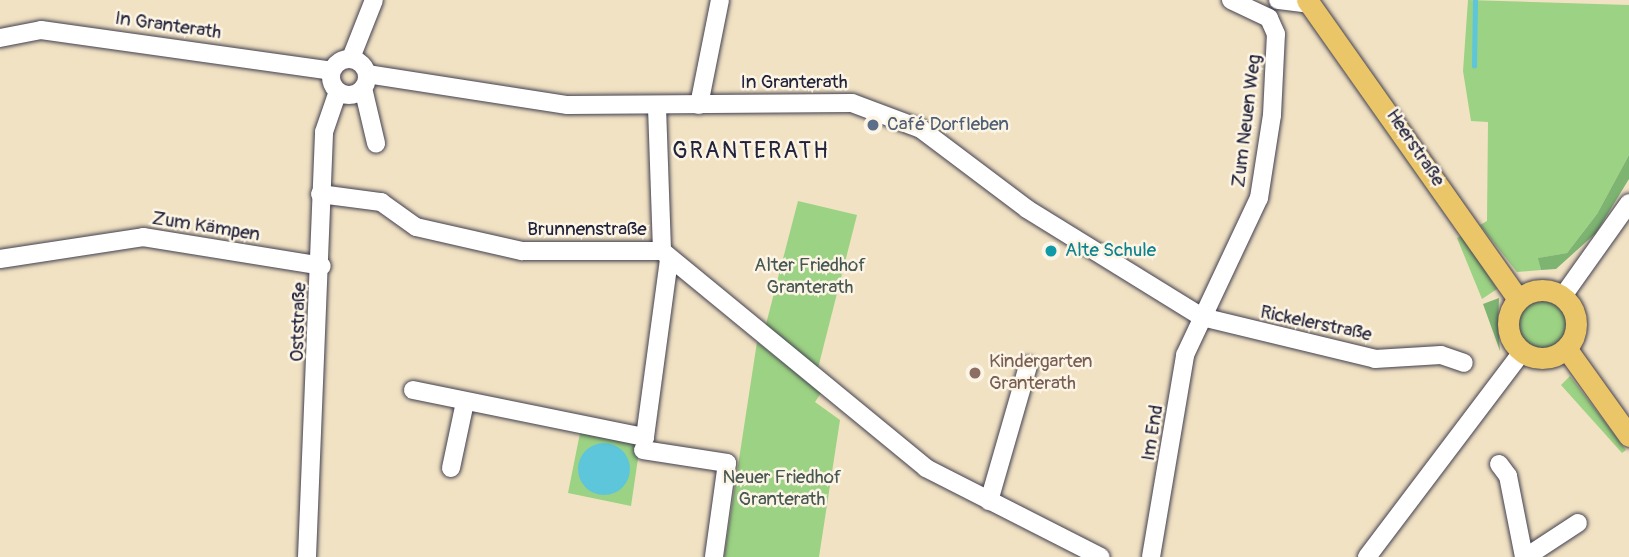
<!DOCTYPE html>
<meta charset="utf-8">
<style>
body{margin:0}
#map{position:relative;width:1629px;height:557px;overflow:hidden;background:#f1e2c3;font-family:Pangolin,sans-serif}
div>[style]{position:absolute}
.green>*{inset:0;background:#9cd283}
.round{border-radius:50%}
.forest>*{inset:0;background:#7db471}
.water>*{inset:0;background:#5dc6da}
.stream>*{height:4.5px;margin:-2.25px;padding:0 2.25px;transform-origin:2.25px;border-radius:2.25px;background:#5dc6da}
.roads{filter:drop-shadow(0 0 2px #413f4f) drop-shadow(0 0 2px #413f4f)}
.minor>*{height:18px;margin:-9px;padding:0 9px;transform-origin:9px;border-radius:9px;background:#fff}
.minor>.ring{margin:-9px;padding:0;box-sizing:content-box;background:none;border:18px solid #fff;border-radius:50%}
.major>*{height:21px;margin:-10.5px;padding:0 10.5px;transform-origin:10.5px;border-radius:10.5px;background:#ebc669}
.major>.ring{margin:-10.5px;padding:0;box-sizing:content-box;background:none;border:21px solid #ebc669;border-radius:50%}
.dots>*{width:19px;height:19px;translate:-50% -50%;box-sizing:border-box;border:4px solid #fcf5e5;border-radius:50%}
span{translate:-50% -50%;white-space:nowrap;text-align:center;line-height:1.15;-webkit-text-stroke:5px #fcf5e5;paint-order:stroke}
.street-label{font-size:19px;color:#22223b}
.service-label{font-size:19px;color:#4e5e75}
.left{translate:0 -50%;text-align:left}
.culture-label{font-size:19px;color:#0d838f}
.park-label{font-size:19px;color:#475751}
.education-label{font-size:19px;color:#785e54}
.quarter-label{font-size:23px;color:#22223b;letter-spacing:2px}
</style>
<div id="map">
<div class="green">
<i style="clip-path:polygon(1468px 0,1629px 5px,1629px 155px,1597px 214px,1567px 253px,1539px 258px,1541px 270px,1517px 272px,1480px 225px,1487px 221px,1488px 122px,1471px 121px,1463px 71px)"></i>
<i style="clip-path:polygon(798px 201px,857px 215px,817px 372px,765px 328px)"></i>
<i style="clip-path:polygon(1463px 235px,1497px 289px,1482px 299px,1457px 238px)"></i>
<i class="round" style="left:1516px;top:297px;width:54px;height:54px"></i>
<i style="clip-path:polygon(757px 342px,821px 393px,815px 402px,840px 420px,819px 557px,724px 557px)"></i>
<i style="clip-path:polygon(1570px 376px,1626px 450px,1622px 453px,1561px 385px)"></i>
<i style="clip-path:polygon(580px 433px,640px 445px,631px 506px,568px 493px)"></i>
</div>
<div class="forest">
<i style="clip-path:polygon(1629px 155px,1629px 179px,1596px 233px,1556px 269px,1541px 270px,1538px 258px,1567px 253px,1597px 214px)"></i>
<i style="clip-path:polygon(1499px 298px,1498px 324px,1500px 351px,1483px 304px)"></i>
</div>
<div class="water">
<i class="round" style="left:578px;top:443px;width:52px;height:52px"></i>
</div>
<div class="stream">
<i style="left:1474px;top:66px;width:66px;rotate:-89.1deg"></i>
</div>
<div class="roads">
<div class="minor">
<i style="left:1278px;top:0;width:32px;rotate:7deg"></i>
<i style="left:0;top:38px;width:42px;rotate:-11deg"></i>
<i style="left:41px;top:30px;width:293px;rotate:8deg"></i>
<i style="left:351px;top:58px;width:62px;rotate:-68.4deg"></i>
<i class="ring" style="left:331px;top:59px;width:18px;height:18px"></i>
<i style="left:367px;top:74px;width:203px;rotate:8.8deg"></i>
<i style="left:568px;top:105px;width:284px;rotate:-0.4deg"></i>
<i style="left:852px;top:103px;width:74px;rotate:20.6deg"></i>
<i style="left:921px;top:129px;width:133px;rotate:37deg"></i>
<i style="left:1027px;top:209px;width:206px;rotate:31.7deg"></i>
<i style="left:1202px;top:317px;width:178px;rotate:13.6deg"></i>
<i style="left:1375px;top:359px;width:66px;rotate:-3.5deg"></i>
<i style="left:1441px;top:355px;width:24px;rotate:19deg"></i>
<i style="left:363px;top:88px;width:57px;rotate:76.7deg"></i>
<i style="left:699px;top:105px;width:107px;rotate:-78.7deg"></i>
<i style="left:657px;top:107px;width:144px;rotate:88deg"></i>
<i style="left:320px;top:194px;width:62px;rotate:7.5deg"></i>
<i style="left:381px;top:202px;width:43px;rotate:35.5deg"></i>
<i style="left:416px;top:227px;width:109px;rotate:12.8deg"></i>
<i style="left:522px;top:251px;width:140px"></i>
<i style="left:662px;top:251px;width:342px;rotate:39.4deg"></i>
<i style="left:926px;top:468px;width:196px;rotate:27deg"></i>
<i style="left:0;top:259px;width:145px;rotate:-8.7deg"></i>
<i style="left:143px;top:237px;width:181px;rotate:9.2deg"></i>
<i style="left:1563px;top:296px;width:114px;rotate:-54.6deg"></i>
<i style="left:413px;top:390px;width:237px;rotate:11.5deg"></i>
<i style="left:645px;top:437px;width:179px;rotate:-82.3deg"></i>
<i style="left:643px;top:450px;width:85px;rotate:8.8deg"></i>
<i style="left:727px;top:463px;width:95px;rotate:97.9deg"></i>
<i style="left:1499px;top:464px;width:15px;rotate:53deg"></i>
<i style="left:1508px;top:476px;width:83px;rotate:78.8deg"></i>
<i style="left:451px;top:468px;width:67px;rotate:-78deg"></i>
<i style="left:989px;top:501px;width:141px;rotate:-73.9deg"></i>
<i style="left:307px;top:557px;width:425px;rotate:-87.7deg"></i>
<i style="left:324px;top:132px;width:43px;rotate:-71.1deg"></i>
<i style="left:1151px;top:557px;width:205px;rotate:-80.4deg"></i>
<i style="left:1185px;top:355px;width:174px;rotate:-64.8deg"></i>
<i style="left:1259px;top:198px;width:84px;rotate:-81.1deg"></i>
<i style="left:1272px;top:115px;width:81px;rotate:-87.2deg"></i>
<i style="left:1276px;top:34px;width:17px;rotate:-114deg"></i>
<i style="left:1269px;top:18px;width:42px;rotate:-154.7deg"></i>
<i style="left:1367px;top:557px;width:257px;rotate:-52.9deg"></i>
<i style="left:1526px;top:557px;width:62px;rotate:-33.2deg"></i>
</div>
<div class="major">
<i style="left:1307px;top:0;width:366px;rotate:54.8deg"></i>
<i class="ring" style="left:1508px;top:290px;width:47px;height:47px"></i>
<i style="left:1566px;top:348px;width:108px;rotate:54.4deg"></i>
</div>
</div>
<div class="dots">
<i style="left:873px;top:125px;background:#5c6f8a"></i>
<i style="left:1051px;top:251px;background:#0f9aa8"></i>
<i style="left:975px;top:373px;background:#8d6e63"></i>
</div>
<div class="street-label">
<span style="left:168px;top:26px;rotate:8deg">In Granterath</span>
<span style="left:794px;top:83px">In Granterath</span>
<span style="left:1247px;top:121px;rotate:-83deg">Zum Neuen Weg</span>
<span style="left:1415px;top:148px;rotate:56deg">Heerstraße</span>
<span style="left:206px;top:227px;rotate:9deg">Zum Kämpen</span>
<span style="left:587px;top:230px">Brunnenstraße</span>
<span style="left:299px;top:322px;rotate:-88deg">Oststraße</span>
<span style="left:1316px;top:324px;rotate:12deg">Rickelerstraße</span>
<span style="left:1153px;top:433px;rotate:-81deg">Im End</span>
</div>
<div class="service-label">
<span class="left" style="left:887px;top:125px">Café Dorfleben</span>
</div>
<div class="culture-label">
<span class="left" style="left:1065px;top:251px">Alte Schule</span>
</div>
<div class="park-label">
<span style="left:810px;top:277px">Alter Friedhof<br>Granterath</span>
<span style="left:782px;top:489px">Neuer Friedhof<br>Granterath</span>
</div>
<div class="education-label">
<span class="left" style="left:989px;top:373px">Kindergarten<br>Granterath</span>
</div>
<div class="quarter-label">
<span style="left:751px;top:151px">GRANTERATH</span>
</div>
</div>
